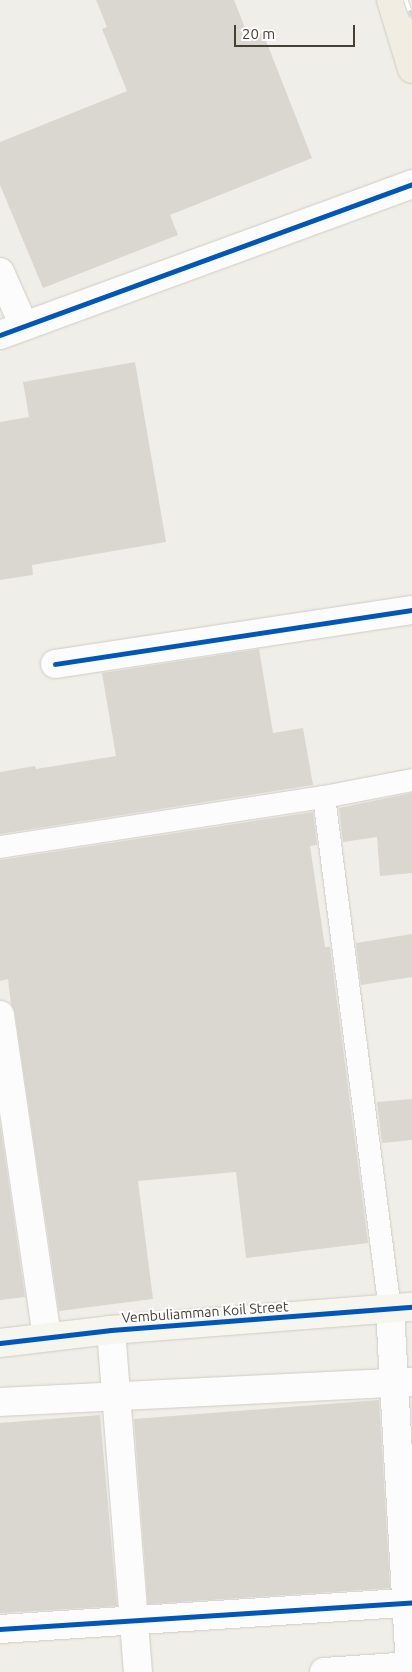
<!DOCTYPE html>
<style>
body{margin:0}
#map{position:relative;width:412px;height:1672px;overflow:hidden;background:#f0eee8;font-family:Ubuntu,sans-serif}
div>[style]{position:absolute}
.building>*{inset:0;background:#d9d7d0}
.roads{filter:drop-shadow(0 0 1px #cecbc5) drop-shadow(0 0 1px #cecbc5)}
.lane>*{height:22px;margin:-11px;padding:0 11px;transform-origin:11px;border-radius:11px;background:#fdfcfc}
.street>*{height:28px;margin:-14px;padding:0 14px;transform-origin:14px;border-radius:14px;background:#fdfcfc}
.secondary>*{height:28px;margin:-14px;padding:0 14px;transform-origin:14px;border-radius:14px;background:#f6f5ee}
.primary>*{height:28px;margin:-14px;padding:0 14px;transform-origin:14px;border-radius:14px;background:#f1ede2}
.rail>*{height:5.5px;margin-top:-2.75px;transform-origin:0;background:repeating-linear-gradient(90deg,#fff 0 11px,#d8d8d7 0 22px);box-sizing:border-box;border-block:1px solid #d8d8d7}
.cycleway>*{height:5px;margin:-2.5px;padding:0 2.5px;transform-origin:2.5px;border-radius:2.5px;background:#0057b8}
span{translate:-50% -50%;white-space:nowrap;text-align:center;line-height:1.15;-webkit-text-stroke:4px #fff;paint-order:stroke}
.street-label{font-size:14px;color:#463f33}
.scale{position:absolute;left:234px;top:25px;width:121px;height:22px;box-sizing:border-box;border:2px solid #463f33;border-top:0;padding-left:6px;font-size:15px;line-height:18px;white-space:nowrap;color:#463f33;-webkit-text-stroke:4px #fff;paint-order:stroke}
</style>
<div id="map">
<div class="building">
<i style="clip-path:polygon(96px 0,234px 0,249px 38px,263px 33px,312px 158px,170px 215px,178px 235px,43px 288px,0 185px,0 142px,127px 91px,102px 29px,107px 27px)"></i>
<i style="clip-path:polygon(135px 362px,166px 542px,32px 565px,33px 575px,0 580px,0 422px,29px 417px,23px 382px)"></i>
<i style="clip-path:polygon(259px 649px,273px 733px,303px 728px,313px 785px,0 834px,0 772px,35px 766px,36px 769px,116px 756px,102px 673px)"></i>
<i style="clip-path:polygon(412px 793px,412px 873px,380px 876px,377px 837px,343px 842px,339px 808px)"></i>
<i style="clip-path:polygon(313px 812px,317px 845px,310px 846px,325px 947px,330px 947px,368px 1243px,246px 1258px,236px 1172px,138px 1181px,153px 1299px,59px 1311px,15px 1013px,11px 1004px,8px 979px,0 981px,0 860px)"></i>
<i style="clip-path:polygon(412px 934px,412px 977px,361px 985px,356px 943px)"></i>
<i style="clip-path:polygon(412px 1099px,412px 1140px,382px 1143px,377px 1102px)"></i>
<i style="clip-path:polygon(0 1123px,25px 1297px,0 1300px)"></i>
<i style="clip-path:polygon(379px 1400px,390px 1588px,148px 1604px,134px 1419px)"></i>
<i style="clip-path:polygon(100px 1415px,117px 1606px,0 1613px,0 1423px)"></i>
</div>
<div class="roads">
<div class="lane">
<i style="left:324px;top:797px;width:517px;rotate:82.67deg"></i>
<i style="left:0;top:847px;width:328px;rotate:-8.8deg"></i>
<i style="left:324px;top:797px;width:90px;rotate:-10.9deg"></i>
</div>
<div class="street">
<i style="left:0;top:272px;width:59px;rotate:66deg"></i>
<i style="left:0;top:335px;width:439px;rotate:-20.1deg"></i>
<i style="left:55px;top:664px;width:361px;rotate:-8.6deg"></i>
<i style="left:0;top:1015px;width:325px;rotate:81.7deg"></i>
<i style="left:390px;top:1310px;width:363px;rotate:86.8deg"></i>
<i style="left:111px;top:1330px;width:343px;rotate:85.5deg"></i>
<i style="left:0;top:1402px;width:412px;rotate:-2.8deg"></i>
<i style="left:0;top:1629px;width:413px;rotate:-3.7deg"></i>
<i style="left:324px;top:1672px;width:88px;rotate:-3.9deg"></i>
</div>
<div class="secondary">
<i style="left:0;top:1343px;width:112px;rotate:-6.7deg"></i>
<i style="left:111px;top:1330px;width:302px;rotate:-4.4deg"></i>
</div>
<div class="primary">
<i style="left:391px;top:0;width:72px;rotate:73.1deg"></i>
</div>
</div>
<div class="rail">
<i style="left:406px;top:0;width:18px;rotate:71deg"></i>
</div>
<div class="cycleway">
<i style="left:0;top:335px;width:439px;rotate:-20.1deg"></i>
<i style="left:55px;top:664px;width:361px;rotate:-8.6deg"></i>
<i style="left:0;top:1343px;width:112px;rotate:-6.7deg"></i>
<i style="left:111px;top:1330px;width:302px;rotate:-4.4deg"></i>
<i style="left:0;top:1629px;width:413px;rotate:-3.7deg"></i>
</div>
<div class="street-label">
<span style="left:205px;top:1312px;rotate:-4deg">Vembuliamman Koil Street</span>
</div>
<div class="scale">20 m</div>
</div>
